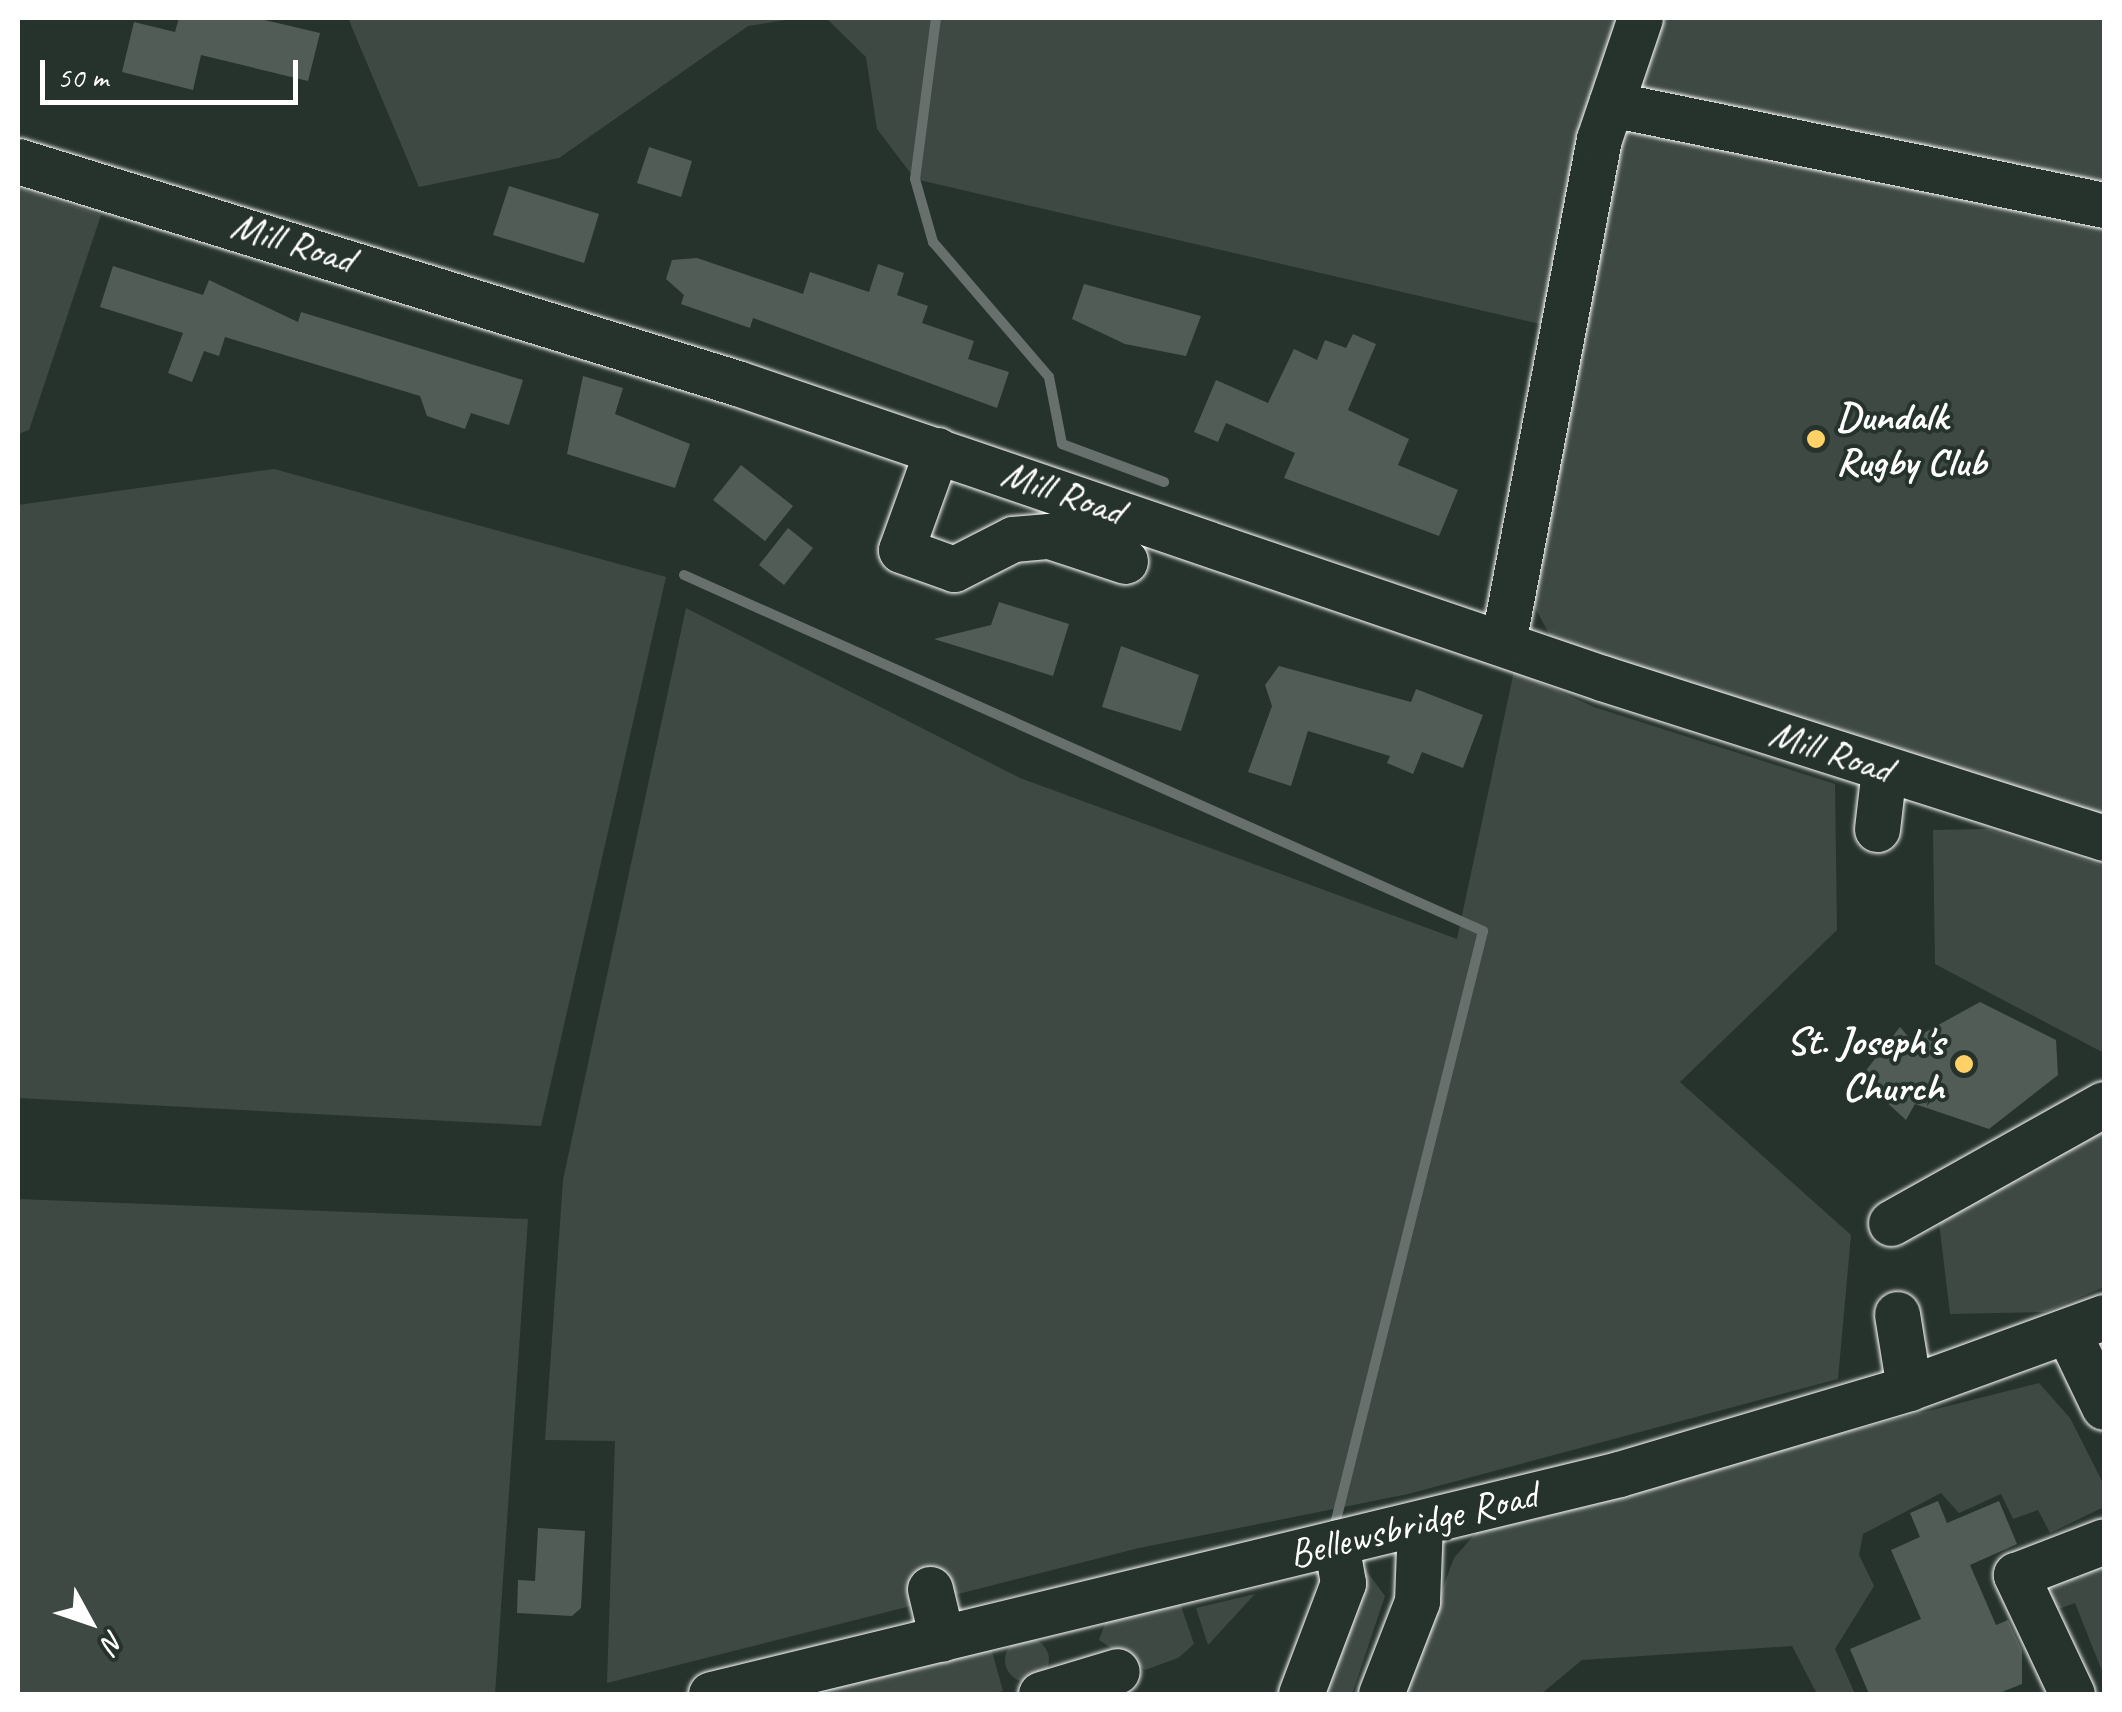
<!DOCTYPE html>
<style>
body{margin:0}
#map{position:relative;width:2122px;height:1712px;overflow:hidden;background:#26332d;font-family:Caveat,sans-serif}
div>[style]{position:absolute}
.green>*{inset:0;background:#3e4944}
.round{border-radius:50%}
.stream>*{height:10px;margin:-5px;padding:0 5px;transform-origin:5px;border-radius:5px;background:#67706c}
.building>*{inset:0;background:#515c57}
.roads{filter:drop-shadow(0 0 2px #fff) drop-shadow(0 0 2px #fff)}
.minor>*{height:45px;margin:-22.5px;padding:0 22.5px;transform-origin:22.5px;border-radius:22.5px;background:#26332d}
.dots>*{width:28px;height:28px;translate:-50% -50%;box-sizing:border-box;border:5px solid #26332d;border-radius:50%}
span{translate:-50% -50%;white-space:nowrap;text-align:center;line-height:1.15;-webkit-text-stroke:8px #26332d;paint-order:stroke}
.street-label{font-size:40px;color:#fff}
.poi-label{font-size:40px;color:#fff;font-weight:700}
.left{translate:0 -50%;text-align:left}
.right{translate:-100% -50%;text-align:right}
.frame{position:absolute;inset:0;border:20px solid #fff;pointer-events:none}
.north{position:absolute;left:40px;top:1572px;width:100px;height:100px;-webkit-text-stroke:8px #26332d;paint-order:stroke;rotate:130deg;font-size:28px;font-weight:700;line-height:40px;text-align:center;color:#fff}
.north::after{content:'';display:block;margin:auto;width:35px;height:45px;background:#fff;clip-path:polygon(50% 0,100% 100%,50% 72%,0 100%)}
.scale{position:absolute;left:40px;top:60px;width:258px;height:45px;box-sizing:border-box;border:5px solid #fff;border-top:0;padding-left:12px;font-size:30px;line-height:35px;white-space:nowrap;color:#fff;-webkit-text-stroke:8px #26332d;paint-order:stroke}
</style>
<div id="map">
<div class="green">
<i style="clip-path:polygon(348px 18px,798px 18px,748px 26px,559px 158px,419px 187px)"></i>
<i style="clip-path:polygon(826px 18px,2104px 18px,2104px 821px,1555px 645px,1531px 600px,1543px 558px,1505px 552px,1549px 326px,915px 179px,877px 129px,866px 57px)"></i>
<i style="clip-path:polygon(18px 188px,101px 215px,29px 430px,18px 434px)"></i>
<i style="clip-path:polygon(274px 469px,666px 577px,541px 1126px,18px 1098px,18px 505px)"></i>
<i style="clip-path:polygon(686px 608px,1020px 778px,1457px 939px,1514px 671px,1594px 707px,1835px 784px,1837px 930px,1680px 1082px,1851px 1235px,1838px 1379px,1408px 1494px,1139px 1548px,607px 1683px,615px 1441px,545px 1440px,563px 1180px)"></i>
<i style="clip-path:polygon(1987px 829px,2104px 866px,2104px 1053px,1935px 964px,1933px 830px)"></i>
<i style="clip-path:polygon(2104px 1118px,2104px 1287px,2045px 1312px,1950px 1314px,1939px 1222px)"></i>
<i style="clip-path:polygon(18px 1199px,528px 1219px,495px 1694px,18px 1694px)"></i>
<i style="clip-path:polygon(2039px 1383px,2070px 1418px,2104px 1485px,2104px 1507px,2050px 1533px,2038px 1510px,2013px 1519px,2001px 1494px,1959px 1513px,1941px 1493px,1863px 1534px,1859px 1555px,1874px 1586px,1835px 1649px,1855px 1694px,1817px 1694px,1792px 1646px,1582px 1660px,1541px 1694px,1403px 1694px,1454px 1558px,1485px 1523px)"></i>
<i style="clip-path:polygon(2104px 1562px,2104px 1676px,2075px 1603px,2050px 1612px,2046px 1601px,2054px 1581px)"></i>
<i style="clip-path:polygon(1365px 1569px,1385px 1596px,1352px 1694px,1309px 1694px,1352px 1574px)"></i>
<i style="clip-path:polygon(1255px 1594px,1208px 1645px,1196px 1608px)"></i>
<i style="clip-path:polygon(1180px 1603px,1194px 1644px,1178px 1658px,1145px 1670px,1099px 1640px,1106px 1621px)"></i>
<i class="round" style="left:1005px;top:1638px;width:44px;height:44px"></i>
<i style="clip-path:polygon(991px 1648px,1003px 1691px,991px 1694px,799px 1694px)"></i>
</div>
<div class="stream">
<i style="left:936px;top:18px;width:162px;rotate:97.4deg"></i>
<i style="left:915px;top:179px;width:66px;rotate:74.1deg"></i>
<i style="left:933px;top:242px;width:178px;rotate:49.3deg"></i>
<i style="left:1049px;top:377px;width:68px;rotate:79deg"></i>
<i style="left:1062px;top:444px;width:109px;rotate:20.4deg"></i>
<i style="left:684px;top:575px;width:875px;rotate:24.02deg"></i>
<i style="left:1483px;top:931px;width:619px;rotate:104.01deg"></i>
</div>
<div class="building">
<i style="clip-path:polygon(179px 18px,256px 18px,320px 33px,308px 81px,201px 55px,193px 90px,122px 72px,134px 22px,175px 32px)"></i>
<i style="clip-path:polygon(649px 147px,692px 161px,681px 197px,637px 183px)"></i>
<i style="clip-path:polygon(509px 186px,599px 214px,584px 263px,493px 235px)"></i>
<i style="clip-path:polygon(697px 258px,803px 294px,810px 272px,869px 292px,878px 264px,904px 273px,897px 295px,928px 306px,922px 323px,974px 341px,968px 359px,1009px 372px,997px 408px,753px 318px,750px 328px,681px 304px,684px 295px,666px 279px,672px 260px)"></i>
<i style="clip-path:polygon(113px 266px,203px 295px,209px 280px,298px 322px,301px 312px,523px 380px,509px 425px,471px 413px,465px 429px,427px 416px,420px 396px,225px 337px,219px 356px,204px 351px,192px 382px,168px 373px,183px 333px,100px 307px)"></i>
<i style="clip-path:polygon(1084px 284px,1201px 316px,1186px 356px,1125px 344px,1072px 319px)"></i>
<i style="clip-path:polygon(1353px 334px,1376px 344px,1348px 410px,1409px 439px,1398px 465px,1458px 490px,1439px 536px,1284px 478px,1295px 453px,1226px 423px,1218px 442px,1194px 432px,1216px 380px,1268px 403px,1294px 349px,1317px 360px,1325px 340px,1346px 348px)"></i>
<i style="clip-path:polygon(583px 376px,623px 388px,615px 414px,690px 444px,675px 488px,567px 454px)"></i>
<i style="clip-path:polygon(741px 465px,793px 506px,765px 541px,713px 500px)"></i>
<i style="clip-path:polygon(788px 528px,813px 548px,784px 585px,759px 565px)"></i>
<i style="clip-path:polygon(999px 602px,1069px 624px,1053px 676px,934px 639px,991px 625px)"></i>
<i style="clip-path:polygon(1121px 646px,1199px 675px,1181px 731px,1102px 707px)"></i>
<i style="clip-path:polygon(1279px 666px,1411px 702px,1416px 689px,1483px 715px,1463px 768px,1422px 752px,1413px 774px,1387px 763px,1390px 756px,1308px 731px,1291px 786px,1248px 772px,1272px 706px,1265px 685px)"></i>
<i style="clip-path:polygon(1980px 1002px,2056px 1040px,2058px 1075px,1989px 1129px,1915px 1104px,1906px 1120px,1860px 1078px,1900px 1027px,1911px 1040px)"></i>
<i style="clip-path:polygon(1938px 1501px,1947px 1523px,1999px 1501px,2017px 1544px,1970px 1565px,1996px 1625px,2008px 1620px,2022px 1650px,2022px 1684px,1997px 1694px,1869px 1694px,1850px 1649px,1921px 1619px,1891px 1550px,1920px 1537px,1910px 1513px)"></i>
<i style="clip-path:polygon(538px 1528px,585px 1531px,581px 1608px,572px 1616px,517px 1613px,518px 1580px,535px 1581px)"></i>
</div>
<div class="roads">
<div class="minor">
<i style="left:1611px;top:104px;width:503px;rotate:11.58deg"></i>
<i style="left:18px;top:161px;width:752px;rotate:17.16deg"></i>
<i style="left:737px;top:383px;width:914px;rotate:18.83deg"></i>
<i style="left:1602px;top:678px;width:527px;rotate:17.68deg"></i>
<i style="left:937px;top:450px;width:106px;rotate:109.8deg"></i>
<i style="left:901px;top:550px;width:56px;rotate:19.7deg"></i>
<i style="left:954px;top:569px;width:66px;rotate:-27deg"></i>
<i style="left:1013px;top:539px;width:36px;rotate:-5deg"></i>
<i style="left:1049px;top:536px;width:80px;rotate:18.2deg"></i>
<i style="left:1503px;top:643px;width:513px;rotate:-79.22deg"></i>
<i style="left:1599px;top:139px;width:128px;rotate:-71.3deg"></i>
<i style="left:1877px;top:829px;width:60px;rotate:-83.3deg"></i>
<i style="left:1891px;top:1223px;width:244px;rotate:-29.2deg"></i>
<i style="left:1897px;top:1314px;width:75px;rotate:80.8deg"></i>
<i style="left:2068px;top:1332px;width:83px;rotate:64.4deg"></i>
<i style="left:930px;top:1589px;width:51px;rotate:76.5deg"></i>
<i style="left:711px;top:1694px;width:934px;rotate:-13.62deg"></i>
<i style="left:1619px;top:1474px;width:302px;rotate:-16.5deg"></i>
<i style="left:1909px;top:1388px;width:208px;rotate:-20deg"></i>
<i style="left:1041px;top:1694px;width:79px;rotate:-16.8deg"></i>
<i style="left:1301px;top:1694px;width:119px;rotate:-69.3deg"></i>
<i style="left:1343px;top:1583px;width:41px;rotate:-99.9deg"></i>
<i style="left:1381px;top:1694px;width:100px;rotate:-68.8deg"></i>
<i style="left:1417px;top:1601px;width:78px;rotate:-87.8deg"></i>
<i style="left:2072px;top:1694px;width:132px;rotate:-115.2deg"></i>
<i style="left:2016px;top:1575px;width:94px;rotate:-21.1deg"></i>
</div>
</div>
<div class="dots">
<i style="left:1816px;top:439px;background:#ffd166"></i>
<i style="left:1964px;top:1064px;background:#ffd166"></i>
</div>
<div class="street-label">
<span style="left:293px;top:242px;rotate:17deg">Mill Road</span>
<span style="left:1063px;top:492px;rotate:19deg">Mill Road</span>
<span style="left:1831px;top:751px;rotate:18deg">Mill Road</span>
<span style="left:1413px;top:1524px;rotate:-14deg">Bellewsbridge Road</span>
</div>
<div class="poi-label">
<span class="left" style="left:1836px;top:439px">Dundalk<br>Rugby Club</span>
<span class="right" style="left:1944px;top:1064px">St. Joseph's<br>Church</span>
</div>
<div class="frame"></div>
<div class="north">N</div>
<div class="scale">50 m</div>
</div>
